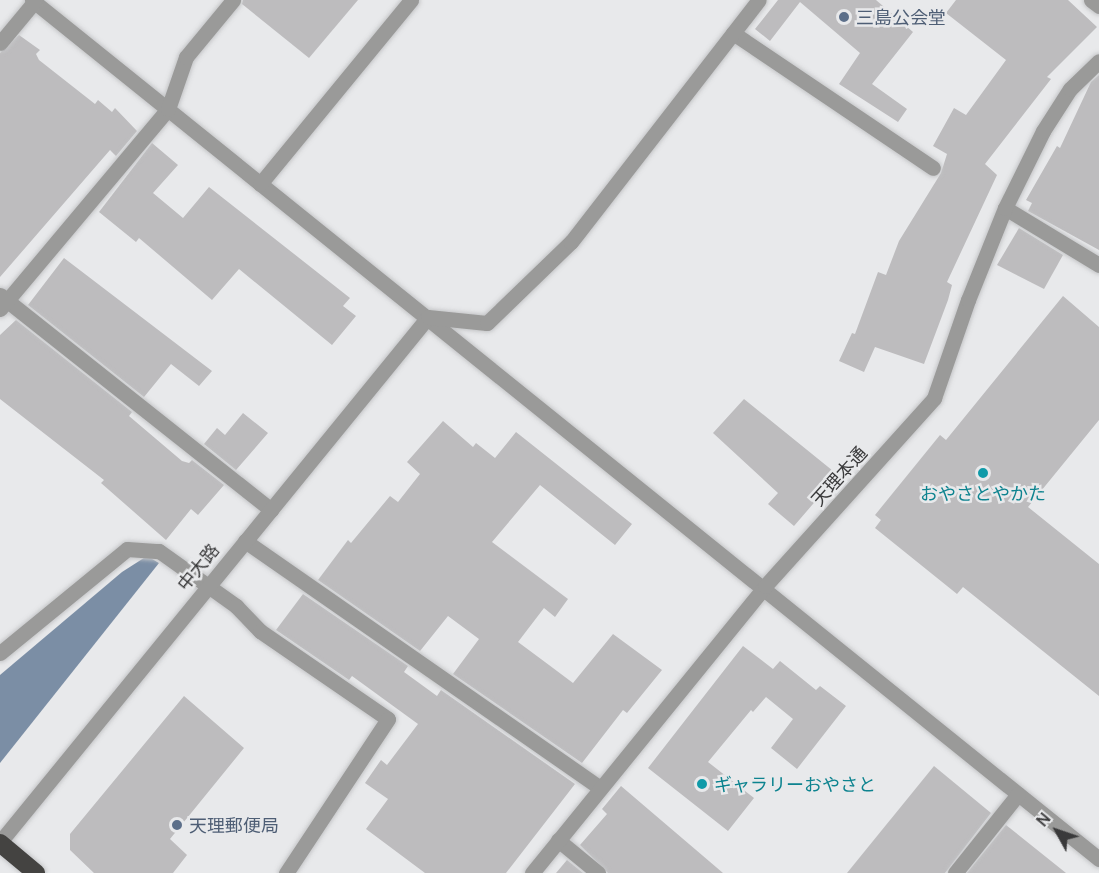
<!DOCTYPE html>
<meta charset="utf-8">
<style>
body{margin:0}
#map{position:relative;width:1099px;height:873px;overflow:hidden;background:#e8e9eb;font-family:Manrope,"Noto Sans JP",sans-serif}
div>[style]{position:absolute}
.water>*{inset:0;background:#7b8ea5}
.building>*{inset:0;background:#bdbcbe}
.roads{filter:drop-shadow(0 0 2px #c5c6c8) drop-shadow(0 0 2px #c5c6c8)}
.minor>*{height:15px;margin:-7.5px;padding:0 7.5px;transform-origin:7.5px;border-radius:7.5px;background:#9a9a99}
.highway>*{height:18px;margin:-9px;padding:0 9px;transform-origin:9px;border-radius:9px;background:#444341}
.dots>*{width:16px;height:16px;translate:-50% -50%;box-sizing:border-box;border:3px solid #e8e9eb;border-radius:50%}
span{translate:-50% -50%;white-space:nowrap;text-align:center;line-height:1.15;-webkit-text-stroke:5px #e8e9eb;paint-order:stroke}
.service-label{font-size:18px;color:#4e5e75}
.left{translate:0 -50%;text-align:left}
.street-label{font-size:18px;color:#3a3a3b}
.culture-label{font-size:18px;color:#0d838f}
.north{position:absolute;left:1027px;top:801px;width:60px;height:60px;-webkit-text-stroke:4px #e8e9eb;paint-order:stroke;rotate:310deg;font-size:16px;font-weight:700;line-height:24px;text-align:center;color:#3a3a3b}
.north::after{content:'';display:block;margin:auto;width:21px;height:27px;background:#3a3a3b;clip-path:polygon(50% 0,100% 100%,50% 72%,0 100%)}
</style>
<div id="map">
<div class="water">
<i style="clip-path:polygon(147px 556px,159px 563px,0 763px,0 675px,122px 572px)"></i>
</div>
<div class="building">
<i style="clip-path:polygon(243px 0,358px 0,309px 58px,242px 4px)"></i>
<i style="clip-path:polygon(778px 0,876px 0,913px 32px,872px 84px,907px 109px,898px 122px,839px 84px,860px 53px,800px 2px,770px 41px,755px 29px)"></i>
<i style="clip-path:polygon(956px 0,1068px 0,1097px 27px,1047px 77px,1051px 79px,985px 164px,997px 175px,947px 282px,952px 285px,948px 300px,924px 364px,875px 347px,864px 372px,839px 361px,852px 333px,855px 334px,878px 272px,886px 275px,899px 241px,941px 173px,947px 154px,933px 146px,954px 108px,966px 115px,1006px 60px,946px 13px)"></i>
<i style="clip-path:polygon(19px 35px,40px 50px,36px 54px,39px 60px,95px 104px,98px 100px,112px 112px,115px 108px,137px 131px,116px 156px,110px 150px,0 277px,0 53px)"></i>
<i style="clip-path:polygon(1099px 75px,1099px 250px,1028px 211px,1032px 203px,1026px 200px,1057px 146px,1060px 148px,1091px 82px)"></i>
<i style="clip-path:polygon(152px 143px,178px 165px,153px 193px,183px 218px,209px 187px,350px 298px,343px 306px,356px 316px,332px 345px,239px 269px,212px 300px,139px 238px,136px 242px,99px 212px)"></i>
<i style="clip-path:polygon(1019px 228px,1063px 255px,1044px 289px,997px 265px)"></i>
<i style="clip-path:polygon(64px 258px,212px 371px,199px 386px,171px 364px,144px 397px,28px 305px)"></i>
<i style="clip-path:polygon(1063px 296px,1099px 327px,1099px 420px,1028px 507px,1099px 564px,1099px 696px,963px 587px,957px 594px,875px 528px,881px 520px,875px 515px,940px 435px,946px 440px)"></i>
<i style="clip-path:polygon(16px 320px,132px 412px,129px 416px,182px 461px,189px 463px,192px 460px,224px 485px,198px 515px,191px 509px,166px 540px,101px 483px,104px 480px,0 399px,0 335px)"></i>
<i style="clip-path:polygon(744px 399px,838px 475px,794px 526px,768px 504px,778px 493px,713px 433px)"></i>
<i style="clip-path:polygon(243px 413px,268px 433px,236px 470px,204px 444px,217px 428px,225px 435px)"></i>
<i style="clip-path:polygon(443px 421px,473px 447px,476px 443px,495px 458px,516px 432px,632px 524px,615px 545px,540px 485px,492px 542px,568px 599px,555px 617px,544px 608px,518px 642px,549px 665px,573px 683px,613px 634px,662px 670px,627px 713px,623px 710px,582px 763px,453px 674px,479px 639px,448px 616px,420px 651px,318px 580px,348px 540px,351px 543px,390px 496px,398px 502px,420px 474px,407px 462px)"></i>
<i style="clip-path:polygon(303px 594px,408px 666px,404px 672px,437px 696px,441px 690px,575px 784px,506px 873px,425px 873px,366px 829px,388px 799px,365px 783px,381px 760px,387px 765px,418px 724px,352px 676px,349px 680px,276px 630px)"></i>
<i style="clip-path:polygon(743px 646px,773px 669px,780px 661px,816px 690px,820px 686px,846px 706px,797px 769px,771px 748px,793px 719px,766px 697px,753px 712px,751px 710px,708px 762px,754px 798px,728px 831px,648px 768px)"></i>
<i style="clip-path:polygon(184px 696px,244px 748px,170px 839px,187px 855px,173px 873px,94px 873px,70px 850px,70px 834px)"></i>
<i style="clip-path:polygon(934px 766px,991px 813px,945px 873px,847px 873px)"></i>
<i style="clip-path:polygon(621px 786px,723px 873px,608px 873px,580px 845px,607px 814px,602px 809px)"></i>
<i style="clip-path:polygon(1006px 825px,1066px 873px,967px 873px)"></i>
<i style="clip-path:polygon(567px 860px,583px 873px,556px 873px)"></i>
</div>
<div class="roads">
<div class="minor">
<i style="left:32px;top:0;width:1370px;rotate:38.84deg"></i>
<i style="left:1091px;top:0;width:10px;rotate:37deg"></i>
<i style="left:733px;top:33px;width:241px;rotate:34deg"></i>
<i style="left:0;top:43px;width:53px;rotate:-50.3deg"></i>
<i style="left:260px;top:184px;width:238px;rotate:-50.6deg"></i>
<i style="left:1005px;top:208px;width:110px;rotate:31.2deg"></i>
<i style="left:0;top:295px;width:346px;rotate:38.4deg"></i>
<i style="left:0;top:309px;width:261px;rotate:-50deg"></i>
<i style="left:168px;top:109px;width:55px;rotate:-70.9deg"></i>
<i style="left:186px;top:57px;width:74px;rotate:-50.5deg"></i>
<i style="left:245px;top:541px;width:432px;rotate:34.8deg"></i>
<i style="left:0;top:653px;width:164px;rotate:-39.3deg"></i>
<i style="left:127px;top:549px;width:32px;rotate:4deg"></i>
<i style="left:159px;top:551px;width:95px;rotate:35.5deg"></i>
<i style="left:236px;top:606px;width:35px;rotate:46deg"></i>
<i style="left:260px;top:631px;width:155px;rotate:34.5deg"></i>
<i style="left:388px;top:719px;width:185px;rotate:123.5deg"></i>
<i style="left:558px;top:840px;width:52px;rotate:39.5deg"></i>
<i style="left:0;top:842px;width:677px;rotate:-50.81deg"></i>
<i style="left:428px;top:317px;width:59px;rotate:5.8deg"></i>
<i style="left:487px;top:323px;width:117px;rotate:-44deg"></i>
<i style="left:571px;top:242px;width:306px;rotate:-52.2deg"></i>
<i style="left:532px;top:873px;width:370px;rotate:-50.9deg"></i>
<i style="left:765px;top:586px;width:253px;rotate:-48deg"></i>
<i style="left:934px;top:398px;width:104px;rotate:-70.9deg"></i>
<i style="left:968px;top:300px;width:99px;rotate:-68.1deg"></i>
<i style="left:1005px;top:208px;width:86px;rotate:-63.7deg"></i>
<i style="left:1043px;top:131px;width:50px;rotate:-57.3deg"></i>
<i style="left:1070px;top:89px;width:40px;rotate:-44deg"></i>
<i style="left:955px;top:873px;width:101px;rotate:-51.4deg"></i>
</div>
<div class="highway">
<i style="left:0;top:843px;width:47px;rotate:39.8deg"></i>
</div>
</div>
<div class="dots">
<i style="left:844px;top:17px;background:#5c6f8a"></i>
<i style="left:983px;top:473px;background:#0f9aa8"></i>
<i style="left:702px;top:784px;background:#0f9aa8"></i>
<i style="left:177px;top:825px;background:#5c6f8a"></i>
</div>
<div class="service-label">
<span class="left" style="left:856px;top:17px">三島公会堂</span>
<span class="left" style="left:189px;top:825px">天理郵便局</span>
</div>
<div class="street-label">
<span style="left:839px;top:476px;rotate:-48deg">天理本通</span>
<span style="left:198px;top:567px;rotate:-51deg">中大路</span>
</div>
<div class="culture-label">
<span style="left:983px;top:493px">おやさとやかた</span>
<span class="left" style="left:714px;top:784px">ギャラリーおやさと</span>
</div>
<div class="north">N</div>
</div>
